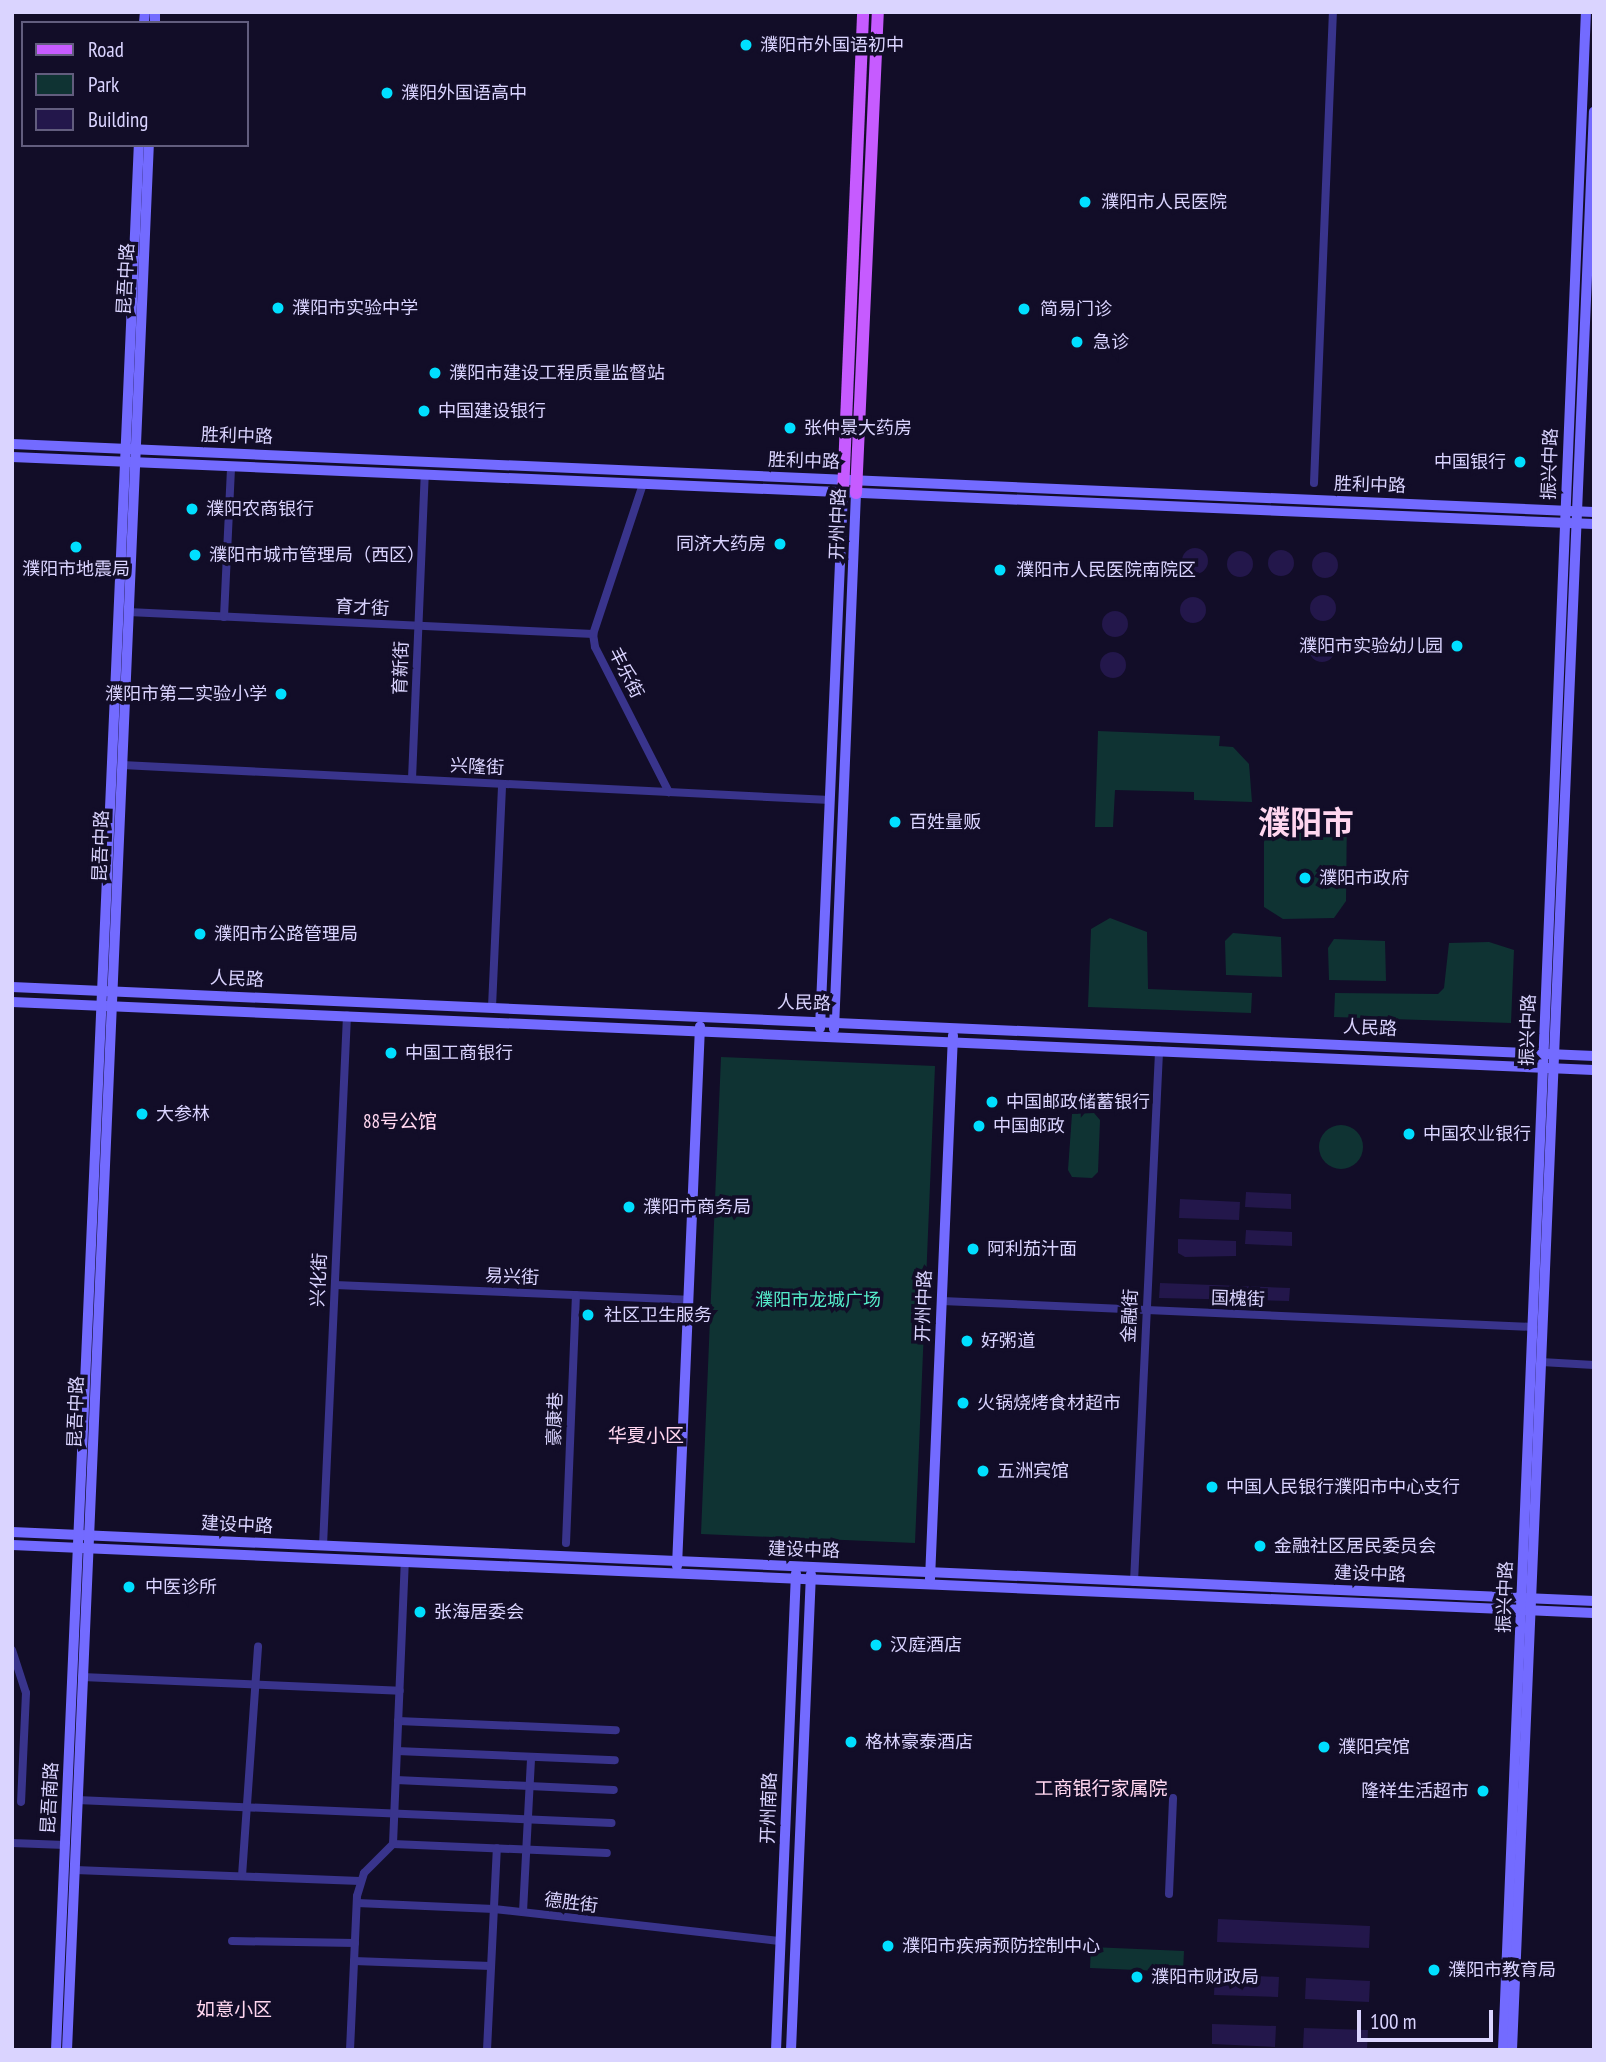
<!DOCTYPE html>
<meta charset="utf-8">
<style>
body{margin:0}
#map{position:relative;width:1606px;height:2062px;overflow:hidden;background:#120d28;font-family:"PT Sans Narrow","Noto Sans SC",sans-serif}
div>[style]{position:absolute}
.green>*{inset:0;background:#0f3333}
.round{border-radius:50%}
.building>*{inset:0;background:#23174b}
.street>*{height:8px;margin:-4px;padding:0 4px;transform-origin:4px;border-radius:4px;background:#39348c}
.secondary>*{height:10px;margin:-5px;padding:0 5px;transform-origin:5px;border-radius:5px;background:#736bff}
.primary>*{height:12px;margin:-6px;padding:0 6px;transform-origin:6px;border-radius:6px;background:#c65bff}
.dots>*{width:19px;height:19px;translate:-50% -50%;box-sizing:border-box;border:4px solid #120d28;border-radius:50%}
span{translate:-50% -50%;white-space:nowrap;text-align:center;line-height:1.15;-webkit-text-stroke:7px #120d28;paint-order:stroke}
.poi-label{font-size:18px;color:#dad4ff}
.left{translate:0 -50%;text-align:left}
.right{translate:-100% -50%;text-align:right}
.street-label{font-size:18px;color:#dad4ff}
.park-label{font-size:18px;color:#54ebc9}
.neighbourhood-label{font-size:19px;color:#ffd6ef}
.town-label{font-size:32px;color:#ffd6ef;font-weight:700}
.frame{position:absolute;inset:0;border:14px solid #dad4ff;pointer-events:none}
.legend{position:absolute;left:21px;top:21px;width:228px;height:126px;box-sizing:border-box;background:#120d28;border:2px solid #625d7e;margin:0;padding:9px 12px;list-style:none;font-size:21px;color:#dad4ff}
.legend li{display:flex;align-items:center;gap:14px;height:35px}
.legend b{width:35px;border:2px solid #625d7e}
.scale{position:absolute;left:1357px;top:2010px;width:136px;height:32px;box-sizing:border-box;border:4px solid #dad4ff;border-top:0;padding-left:9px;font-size:21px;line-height:24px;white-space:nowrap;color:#dad4ff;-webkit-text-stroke:5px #120d28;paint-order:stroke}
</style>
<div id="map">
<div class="green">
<i style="clip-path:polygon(1098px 731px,1220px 736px,1219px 746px,1233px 747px,1249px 764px,1252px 802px,1194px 800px,1194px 792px,1115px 790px,1113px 827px,1095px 827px)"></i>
<i style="clip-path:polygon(1272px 805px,1347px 810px,1346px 901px,1334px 918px,1283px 919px,1264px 907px,1264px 816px)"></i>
<i style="clip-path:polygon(1110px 918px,1147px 932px,1148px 989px,1252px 993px,1251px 1013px,1088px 1007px,1091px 929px)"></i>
<i style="clip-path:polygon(1233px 933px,1281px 937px,1282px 977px,1226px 975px,1225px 941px)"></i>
<i style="clip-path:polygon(1334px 939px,1385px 941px,1386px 981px,1329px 980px,1328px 948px)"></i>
<i style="clip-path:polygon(1489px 942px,1514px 950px,1511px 1023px,1334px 1017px,1335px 993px,1438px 994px,1444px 988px,1449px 943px)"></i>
<i style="clip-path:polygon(721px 1057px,935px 1066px,915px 1543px,701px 1534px)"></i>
<i style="clip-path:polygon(1072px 1114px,1094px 1113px,1100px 1120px,1098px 1172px,1092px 1178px,1072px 1177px,1068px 1170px)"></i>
<i class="round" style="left:1319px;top:1125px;width:44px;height:44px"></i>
<i style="clip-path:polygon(1091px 1947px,1184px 1951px,1183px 1972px,1090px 1968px)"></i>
</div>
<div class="building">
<i class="round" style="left:1182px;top:548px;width:26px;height:26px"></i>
<i class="round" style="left:1268px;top:550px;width:26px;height:26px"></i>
<i class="round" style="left:1227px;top:551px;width:26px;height:26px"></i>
<i class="round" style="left:1312px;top:552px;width:26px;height:26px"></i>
<i class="round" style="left:1310px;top:595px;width:26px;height:26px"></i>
<i class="round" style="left:1180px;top:597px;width:26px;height:26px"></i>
<i class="round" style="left:1102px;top:611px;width:26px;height:26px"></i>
<i class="round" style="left:1309px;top:636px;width:26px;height:26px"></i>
<i class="round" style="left:1100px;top:652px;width:26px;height:26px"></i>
<i style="clip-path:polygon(1246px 1192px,1291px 1194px,1291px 1209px,1245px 1207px)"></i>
<i style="clip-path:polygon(1180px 1199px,1240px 1202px,1239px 1220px,1179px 1218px)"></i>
<i style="clip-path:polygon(1246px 1230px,1292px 1232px,1292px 1246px,1245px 1244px)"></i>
<i style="clip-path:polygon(1178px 1239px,1236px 1241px,1236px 1256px,1185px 1257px,1178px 1253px)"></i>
<i style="clip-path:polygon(1160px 1283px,1290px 1288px,1289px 1301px,1159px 1298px)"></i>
<i style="clip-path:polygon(1218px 1919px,1370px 1926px,1369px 1948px,1217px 1942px)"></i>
<i style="clip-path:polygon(1215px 1974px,1279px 1977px,1278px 1997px,1214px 1995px)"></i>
<i style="clip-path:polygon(1306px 1978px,1370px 1981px,1369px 2002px,1305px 1999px)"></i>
<i style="clip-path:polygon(1212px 2024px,1276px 2026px,1275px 2047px,1212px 2044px)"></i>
<i style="clip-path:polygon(1304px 2028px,1368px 2030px,1367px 2050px,1303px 2048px)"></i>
</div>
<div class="street">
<i style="left:1314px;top:483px;width:471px;rotate:-87.7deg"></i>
<i style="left:643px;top:484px;width:158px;rotate:108.4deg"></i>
<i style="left:593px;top:634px;width:13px;rotate:81deg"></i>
<i style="left:595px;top:647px;width:163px;rotate:63deg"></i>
<i style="left:128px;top:612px;width:466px;rotate:2.7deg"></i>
<i style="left:224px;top:617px;width:151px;rotate:-87.3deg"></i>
<i style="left:122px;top:765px;width:709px;rotate:2.83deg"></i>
<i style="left:412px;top:779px;width:304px;rotate:-87.6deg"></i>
<i style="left:492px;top:1007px;width:223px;rotate:-87.4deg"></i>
<i style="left:335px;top:1285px;width:353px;rotate:2.4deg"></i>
<i style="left:942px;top:1301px;width:592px;rotate:2.52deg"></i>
<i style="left:1541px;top:1362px;width:53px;rotate:3.2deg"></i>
<i style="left:566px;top:1543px;width:248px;rotate:-87.7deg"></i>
<i style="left:323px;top:1546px;width:531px;rotate:-87.41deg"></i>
<i style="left:1134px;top:1582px;width:532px;rotate:-87.3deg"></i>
<i style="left:12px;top:1650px;width:45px;rotate:72deg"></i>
<i style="left:26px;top:1693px;width:109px;rotate:92.6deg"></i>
<i style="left:82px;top:1677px;width:318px;rotate:2.5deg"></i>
<i style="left:398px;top:1721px;width:218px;rotate:2.4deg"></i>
<i style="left:397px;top:1751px;width:218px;rotate:2.4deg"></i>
<i style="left:396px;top:1780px;width:218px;rotate:2.6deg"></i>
<i style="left:77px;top:1800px;width:535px;rotate:2.46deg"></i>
<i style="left:12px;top:1843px;width:53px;rotate:2.2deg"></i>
<i style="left:393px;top:1844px;width:214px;rotate:2.4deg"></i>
<i style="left:75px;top:1870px;width:285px;rotate:2.2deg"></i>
<i style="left:242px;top:1876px;width:230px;rotate:-86deg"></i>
<i style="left:1169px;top:1894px;width:96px;rotate:-87.6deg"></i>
<i style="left:357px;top:1903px;width:137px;rotate:2.5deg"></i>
<i style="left:494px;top:1909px;width:289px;rotate:6.4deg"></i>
<i style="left:523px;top:1912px;width:155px;rotate:-87deg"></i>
<i style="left:232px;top:1941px;width:123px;rotate:0.9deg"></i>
<i style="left:354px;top:1961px;width:137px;rotate:2.1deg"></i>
<i style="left:350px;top:2050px;width:154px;rotate:-87.4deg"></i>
<i style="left:357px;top:1896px;width:24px;rotate:-73deg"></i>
<i style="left:364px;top:1873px;width:41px;rotate:-45deg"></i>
<i style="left:393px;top:1844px;width:282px;rotate:-87.6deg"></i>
<i style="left:487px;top:2050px;width:202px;rotate:-87.2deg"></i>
</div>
<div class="secondary">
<i style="left:144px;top:23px;width:11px;rotate:-85deg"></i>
<i style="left:155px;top:23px;width:11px;rotate:-90deg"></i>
<i style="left:12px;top:444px;width:1583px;rotate:2.46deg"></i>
<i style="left:12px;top:457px;width:1583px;rotate:2.43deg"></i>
<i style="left:12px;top:987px;width:1584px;rotate:2.5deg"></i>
<i style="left:12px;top:1002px;width:1583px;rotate:2.46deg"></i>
<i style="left:820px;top:1028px;width:535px;rotate:-87.54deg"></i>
<i style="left:834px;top:1029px;width:536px;rotate:-87.65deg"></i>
<i style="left:12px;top:1532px;width:1584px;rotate:2.5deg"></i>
<i style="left:12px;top:1545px;width:1583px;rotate:2.46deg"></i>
<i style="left:677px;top:1566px;width:540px;rotate:-87.56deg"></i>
<i style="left:930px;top:1579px;width:544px;rotate:-87.58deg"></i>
<i style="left:56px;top:2050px;width:1907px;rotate:-87.51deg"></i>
<i style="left:67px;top:2050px;width:1907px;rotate:-87.54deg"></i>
<i style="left:776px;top:2050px;width:477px;rotate:-87.6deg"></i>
<i style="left:791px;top:2050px;width:476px;rotate:-87.6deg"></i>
<i style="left:1503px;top:2050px;width:2040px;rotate:-87.67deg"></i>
<i style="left:1512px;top:2050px;width:1940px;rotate:-87.58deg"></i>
</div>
<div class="primary">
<i style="left:843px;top:493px;width:481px;rotate:-87.6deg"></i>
<i style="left:856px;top:493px;width:482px;rotate:-87.4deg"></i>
</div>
<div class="dots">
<i style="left:746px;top:45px;background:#00dfff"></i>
<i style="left:387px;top:93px;background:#00dfff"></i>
<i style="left:1085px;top:202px;background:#00dfff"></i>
<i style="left:278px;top:308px;background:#00dfff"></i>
<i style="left:1024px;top:309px;background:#00dfff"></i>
<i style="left:1077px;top:342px;background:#00dfff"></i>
<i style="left:435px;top:373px;background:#00dfff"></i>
<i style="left:424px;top:411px;background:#00dfff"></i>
<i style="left:790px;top:428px;background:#00dfff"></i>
<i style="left:1520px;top:462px;background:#00dfff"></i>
<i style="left:192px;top:509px;background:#00dfff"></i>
<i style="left:780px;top:544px;background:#00dfff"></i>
<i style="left:76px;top:547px;background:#00dfff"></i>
<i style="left:195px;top:555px;background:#00dfff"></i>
<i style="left:1000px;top:570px;background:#00dfff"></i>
<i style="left:1457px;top:646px;background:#00dfff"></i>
<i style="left:281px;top:694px;background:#00dfff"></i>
<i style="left:895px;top:822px;background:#00dfff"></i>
<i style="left:1305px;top:878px;background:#00dfff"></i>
<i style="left:200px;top:934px;background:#00dfff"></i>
<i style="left:391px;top:1053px;background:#00dfff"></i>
<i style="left:992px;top:1102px;background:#00dfff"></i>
<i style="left:142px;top:1114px;background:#00dfff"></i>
<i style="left:979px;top:1126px;background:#00dfff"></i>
<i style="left:1409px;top:1134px;background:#00dfff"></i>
<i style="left:629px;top:1207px;background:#00dfff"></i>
<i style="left:973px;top:1249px;background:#00dfff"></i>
<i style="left:588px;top:1315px;background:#00dfff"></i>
<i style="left:967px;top:1341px;background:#00dfff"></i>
<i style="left:963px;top:1403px;background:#00dfff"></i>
<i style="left:983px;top:1471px;background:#00dfff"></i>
<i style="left:1212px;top:1487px;background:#00dfff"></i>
<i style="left:1260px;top:1546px;background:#00dfff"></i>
<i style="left:129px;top:1587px;background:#00dfff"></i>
<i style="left:420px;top:1612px;background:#00dfff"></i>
<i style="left:876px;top:1645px;background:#00dfff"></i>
<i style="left:851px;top:1742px;background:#00dfff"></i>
<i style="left:1324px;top:1747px;background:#00dfff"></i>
<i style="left:1483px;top:1791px;background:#00dfff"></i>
<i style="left:888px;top:1946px;background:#00dfff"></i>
<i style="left:1434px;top:1970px;background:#00dfff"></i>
<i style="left:1137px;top:1977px;background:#00dfff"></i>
</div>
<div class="poi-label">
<span class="left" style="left:760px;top:45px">濮阳市外国语初中</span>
<span class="left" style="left:401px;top:93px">濮阳外国语高中</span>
<span class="left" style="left:1101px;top:202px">濮阳市人民医院</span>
<span class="left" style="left:292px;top:308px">濮阳市实验中学</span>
<span class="left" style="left:1040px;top:309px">简易门诊</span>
<span class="left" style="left:1093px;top:342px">急诊</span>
<span class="left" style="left:449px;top:373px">濮阳市建设工程质量监督站</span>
<span class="left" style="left:438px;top:411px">中国建设银行</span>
<span class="left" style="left:804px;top:428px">张仲景大药房</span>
<span class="right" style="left:1506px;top:462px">中国银行</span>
<span class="left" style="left:206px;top:509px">濮阳农商银行</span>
<span class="right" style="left:766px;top:544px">同济大药房</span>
<span class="left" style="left:209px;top:555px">濮阳市城市管理局（西区）</span>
<span style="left:76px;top:569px">濮阳市地震局</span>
<span class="left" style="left:1016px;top:570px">濮阳市人民医院南院区</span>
<span class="right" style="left:1443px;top:646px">濮阳市实验幼儿园</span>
<span class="right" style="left:267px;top:694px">濮阳市第二实验小学</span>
<span class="left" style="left:909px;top:822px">百姓量贩</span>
<span class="left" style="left:1319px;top:878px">濮阳市政府</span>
<span class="left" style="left:214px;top:934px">濮阳市公路管理局</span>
<span class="left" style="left:405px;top:1053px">中国工商银行</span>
<span class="left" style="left:1006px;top:1102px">中国邮政储蓄银行</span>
<span class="left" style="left:156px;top:1114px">大参林</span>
<span class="left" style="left:993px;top:1126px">中国邮政</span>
<span class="left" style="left:1423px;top:1134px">中国农业银行</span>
<span class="left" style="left:643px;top:1207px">濮阳市商务局</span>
<span class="left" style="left:987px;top:1249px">阿利茄汁面</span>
<span class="left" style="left:604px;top:1315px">社区卫生服务</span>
<span class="left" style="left:981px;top:1341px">好粥道</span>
<span class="left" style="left:977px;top:1403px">火锅烧烤食材超市</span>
<span class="left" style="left:997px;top:1471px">五洲宾馆</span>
<span class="left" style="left:1226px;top:1487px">中国人民银行濮阳市中心支行</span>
<span class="left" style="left:1274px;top:1546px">金融社区居民委员会</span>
<span class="left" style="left:145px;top:1587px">中医诊所</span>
<span class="left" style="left:434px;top:1612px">张海居委会</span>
<span class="left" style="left:890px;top:1645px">汉庭酒店</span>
<span class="left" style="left:865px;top:1742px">格林豪泰酒店</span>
<span class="left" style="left:1338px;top:1747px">濮阳宾馆</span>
<span class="right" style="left:1469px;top:1791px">隆祥生活超市</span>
<span class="left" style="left:902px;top:1946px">濮阳市疾病预防控制中心</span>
<span class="left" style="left:1448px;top:1970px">濮阳市教育局</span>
<span class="left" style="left:1151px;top:1977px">濮阳市财政局</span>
</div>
<div class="street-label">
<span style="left:126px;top:279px;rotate:-87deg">昆吾中路</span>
<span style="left:237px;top:436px;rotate:2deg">胜利中路</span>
<span style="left:804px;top:461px;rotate:2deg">胜利中路</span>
<span style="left:1550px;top:464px;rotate:-88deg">振兴中路</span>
<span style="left:1370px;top:485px;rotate:2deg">胜利中路</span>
<span style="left:838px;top:524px;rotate:-88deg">开州中路</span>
<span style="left:362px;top:608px;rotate:3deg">育才街</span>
<span style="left:401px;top:668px;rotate:-88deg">育新街</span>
<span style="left:626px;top:673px;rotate:63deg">丰乐街</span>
<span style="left:477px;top:767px;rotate:3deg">兴隆街</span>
<span style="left:101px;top:846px;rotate:-88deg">昆吾中路</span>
<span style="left:237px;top:979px;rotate:3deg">人民路</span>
<span style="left:804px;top:1003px;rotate:2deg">人民路</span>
<span style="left:1370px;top:1028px;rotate:3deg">人民路</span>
<span style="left:1528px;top:1030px;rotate:-88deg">振兴中路</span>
<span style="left:512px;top:1277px;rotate:3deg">易兴街</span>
<span style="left:319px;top:1280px;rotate:-87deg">兴化街</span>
<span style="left:1238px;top:1299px;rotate:2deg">国槐街</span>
<span style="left:924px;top:1306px;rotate:-88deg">开州中路</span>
<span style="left:1130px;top:1316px;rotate:-87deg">金融街</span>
<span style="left:76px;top:1412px;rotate:-88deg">昆吾中路</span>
<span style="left:555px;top:1419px;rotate:-88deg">豪康巷</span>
<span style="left:237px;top:1525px;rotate:3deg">建设中路</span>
<span style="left:804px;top:1550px;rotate:2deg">建设中路</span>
<span style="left:1370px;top:1574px;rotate:2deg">建设中路</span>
<span style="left:1505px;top:1597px;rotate:-88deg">振兴中路</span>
<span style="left:50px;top:1798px;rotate:-87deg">昆吾南路</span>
<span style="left:769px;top:1808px;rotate:-88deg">开州南路</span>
<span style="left:571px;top:1903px;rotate:7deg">德胜街</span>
</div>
<div class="park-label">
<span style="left:818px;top:1300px">濮阳市龙城广场</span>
</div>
<div class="neighbourhood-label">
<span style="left:400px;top:1122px">88号公馆</span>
<span style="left:646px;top:1436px">华夏小区</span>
<span style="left:1101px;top:1789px">工商银行家属院</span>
<span style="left:234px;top:2010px">如意小区</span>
</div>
<div class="town-label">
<span style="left:1306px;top:822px">濮阳市</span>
</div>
<div class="frame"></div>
<ul class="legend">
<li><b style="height:9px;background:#c65bff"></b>Road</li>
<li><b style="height:19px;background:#0f3333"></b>Park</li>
<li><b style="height:19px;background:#23174b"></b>Building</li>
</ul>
<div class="scale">100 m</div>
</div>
